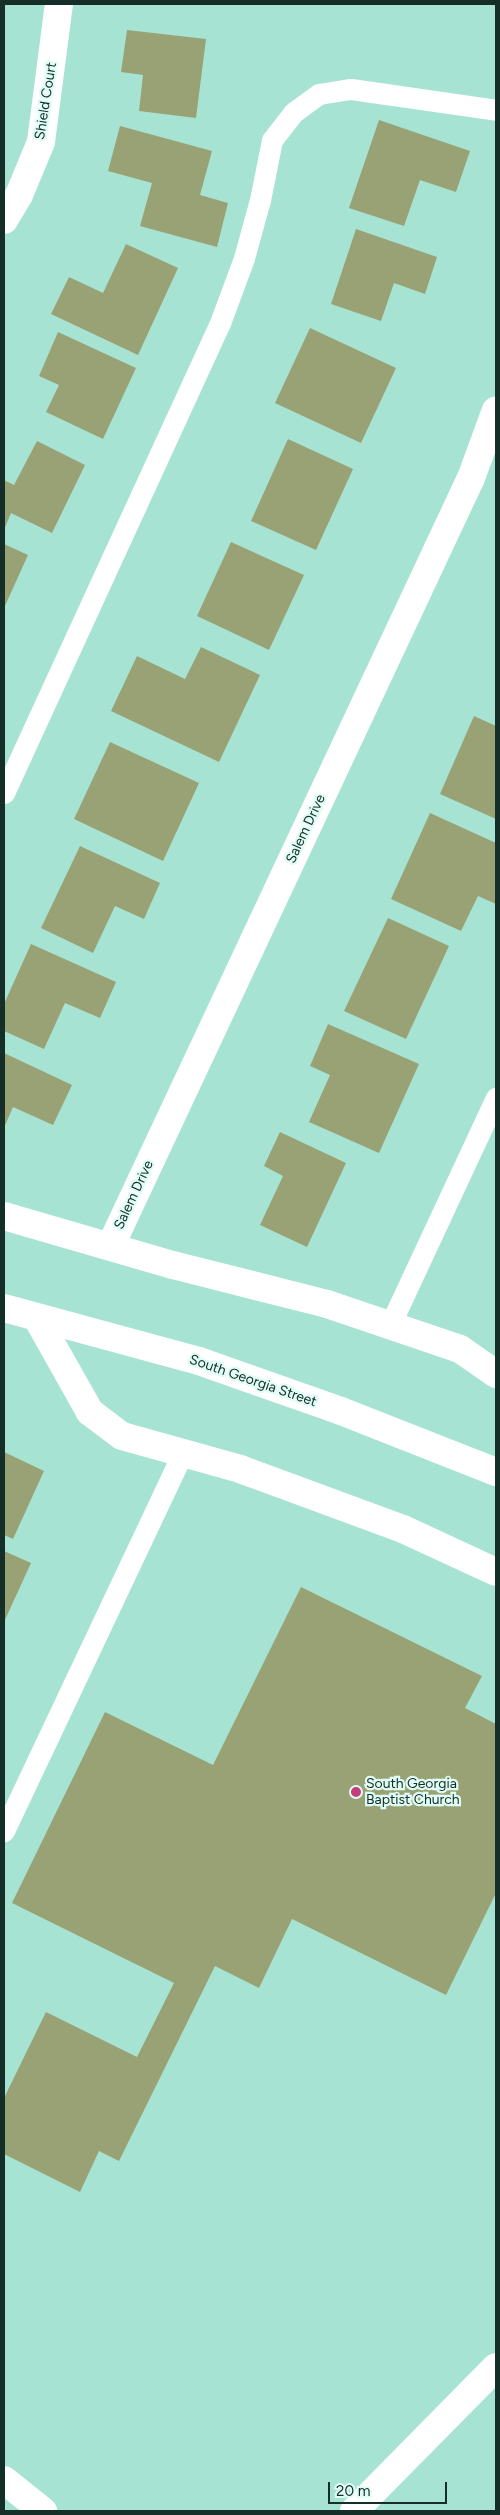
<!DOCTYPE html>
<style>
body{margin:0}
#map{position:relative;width:500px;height:2515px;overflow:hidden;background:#a7e3d3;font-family:Figtree,sans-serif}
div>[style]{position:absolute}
.building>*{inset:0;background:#99a275}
.service>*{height:21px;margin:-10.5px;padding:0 10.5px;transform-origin:10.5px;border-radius:10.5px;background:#fff}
.minor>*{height:28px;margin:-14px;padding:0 14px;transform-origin:14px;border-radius:14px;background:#fff}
.tertiary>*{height:28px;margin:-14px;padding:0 14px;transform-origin:14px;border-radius:14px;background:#fff}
.secondary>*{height:28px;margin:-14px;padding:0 14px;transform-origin:14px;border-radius:14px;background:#fff}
.dots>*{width:14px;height:14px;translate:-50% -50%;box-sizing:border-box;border:2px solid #e0fdf5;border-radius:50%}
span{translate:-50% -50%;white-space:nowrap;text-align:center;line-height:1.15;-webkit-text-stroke:4.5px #e0fdf5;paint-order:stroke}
.street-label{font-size:14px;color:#162e28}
.poi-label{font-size:14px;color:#162e28}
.left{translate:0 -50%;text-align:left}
.frame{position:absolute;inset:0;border:5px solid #162e28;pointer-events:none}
.scale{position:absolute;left:328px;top:2482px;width:119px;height:22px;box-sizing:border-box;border:2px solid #162e28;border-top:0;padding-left:6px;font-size:15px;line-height:18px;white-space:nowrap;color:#162e28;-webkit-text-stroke:4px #e0fdf5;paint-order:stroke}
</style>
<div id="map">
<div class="building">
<i style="clip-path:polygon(127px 30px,206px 39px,196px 118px,139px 111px,143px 75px,121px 72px)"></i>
<i style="clip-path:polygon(379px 120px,470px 151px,456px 192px,420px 180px,404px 226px,349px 208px)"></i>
<i style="clip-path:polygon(120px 126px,212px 151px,200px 195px,228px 203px,217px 247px,140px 226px,152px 183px,108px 171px)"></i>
<i style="clip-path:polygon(356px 229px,437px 257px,425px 294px,394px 283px,381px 321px,331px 304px)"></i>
<i style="clip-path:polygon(126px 244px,178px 268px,138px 355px,51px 314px,69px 277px,103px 293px)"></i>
<i style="clip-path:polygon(310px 328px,396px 368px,361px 443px,275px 403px)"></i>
<i style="clip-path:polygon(58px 332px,136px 368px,103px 439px,46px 412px,59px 385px,39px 376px)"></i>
<i style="clip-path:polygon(288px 439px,353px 469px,316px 550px,251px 521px)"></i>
<i style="clip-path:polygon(37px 441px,85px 465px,52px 533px,11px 513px,4px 530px,4px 480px,14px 485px)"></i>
<i style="clip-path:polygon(231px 542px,304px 575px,269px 650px,197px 616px)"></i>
<i style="clip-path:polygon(4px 544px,28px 555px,4px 608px)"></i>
<i style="clip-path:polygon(201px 647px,260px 675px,219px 762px,111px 711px,137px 656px,185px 679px)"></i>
<i style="clip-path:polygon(474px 716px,496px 726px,496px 819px,440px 794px)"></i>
<i style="clip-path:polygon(110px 742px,199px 783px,163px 861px,74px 819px)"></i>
<i style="clip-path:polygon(430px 813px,496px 843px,496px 904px,478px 896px,461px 931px,391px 899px)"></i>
<i style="clip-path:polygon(80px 846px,160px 883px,144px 919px,115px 906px,93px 953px,41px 928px)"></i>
<i style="clip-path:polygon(388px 918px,449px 946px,406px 1039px,344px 1011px)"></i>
<i style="clip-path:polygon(31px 944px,116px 982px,100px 1018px,65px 1003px,44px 1049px,4px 1031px,4px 1004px)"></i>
<i style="clip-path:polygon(328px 1024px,419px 1064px,379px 1153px,309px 1122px,330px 1075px,310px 1066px)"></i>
<i style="clip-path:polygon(4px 1053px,72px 1085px,53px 1125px,13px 1107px,4px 1128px)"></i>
<i style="clip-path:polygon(280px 1132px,346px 1163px,307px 1247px,260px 1225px,283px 1176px,264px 1166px)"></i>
<i style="clip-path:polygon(4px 1452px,44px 1471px,13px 1539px,4px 1535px)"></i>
<i style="clip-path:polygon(4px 1551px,31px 1563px,4px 1622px)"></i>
<i style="clip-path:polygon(301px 1587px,482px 1676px,465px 1708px,496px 1724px,496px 1893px,446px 1995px,292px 1919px,259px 1988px,215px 1966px,119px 2161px,99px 2151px,80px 2192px,4px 2154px,4px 2098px,46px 2012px,137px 2057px,174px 1983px,12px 1903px,105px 1712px,213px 1765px)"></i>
</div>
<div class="service">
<i style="left:4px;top:793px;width:517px;rotate:-65.32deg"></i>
<i style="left:220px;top:323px;width:69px;rotate:-69.7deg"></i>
<i style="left:244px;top:258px;width:60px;rotate:-74.6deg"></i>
<i style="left:260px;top:200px;width:61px;rotate:-78.7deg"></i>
<i style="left:272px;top:140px;width:36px;rotate:-52deg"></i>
<i style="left:294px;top:112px;width:31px;rotate:-36deg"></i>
<i style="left:319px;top:94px;width:32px;rotate:-9deg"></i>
<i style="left:351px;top:89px;width:147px;rotate:8.2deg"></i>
<i style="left:390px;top:1325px;width:251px;rotate:-65deg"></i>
<i style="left:4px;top:1831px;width:418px;rotate:-64.7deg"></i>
</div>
<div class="minor">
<i style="left:4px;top:220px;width:29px;rotate:-59deg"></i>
<i style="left:19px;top:195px;width:57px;rotate:-67.5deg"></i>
<i style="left:41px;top:142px;width:139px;rotate:-82.6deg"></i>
<i style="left:4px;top:1216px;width:176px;rotate:16.2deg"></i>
<i style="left:173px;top:1265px;width:159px;rotate:14.2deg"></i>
<i style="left:327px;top:1304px;width:140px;rotate:18.7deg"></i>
<i style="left:460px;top:1349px;width:44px;rotate:34.8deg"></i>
<i style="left:37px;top:1318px;width:108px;rotate:60.6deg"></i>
<i style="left:90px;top:1412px;width:40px;rotate:37deg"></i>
<i style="left:122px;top:1436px;width:123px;rotate:15.6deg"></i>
<i style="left:240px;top:1469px;width:174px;rotate:20.2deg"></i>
<i style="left:403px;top:1529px;width:102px;rotate:24.8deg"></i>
<i style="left:4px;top:2480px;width:50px;rotate:38.5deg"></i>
<i style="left:354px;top:2511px;width:202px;rotate:-45.4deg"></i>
</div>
<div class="tertiary">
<i style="left:111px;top:1245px;width:847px;rotate:-64.86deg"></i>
<i style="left:471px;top:478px;width:72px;rotate:-69.8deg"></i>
</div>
<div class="secondary">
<i style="left:4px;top:1308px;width:202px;rotate:15.2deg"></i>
<i style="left:199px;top:1361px;width:151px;rotate:19.4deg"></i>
<i style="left:341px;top:1411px;width:167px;rotate:21.5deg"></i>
</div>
<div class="dots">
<i style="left:356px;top:1792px;background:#c43c79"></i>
</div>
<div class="street-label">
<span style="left:46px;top:101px;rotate:-81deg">Shield Court</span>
<span style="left:306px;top:829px;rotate:-65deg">Salem Drive</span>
<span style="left:134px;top:1195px;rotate:-65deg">Salem Drive</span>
<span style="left:253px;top:1381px;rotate:19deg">South Georgia Street</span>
</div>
<div class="poi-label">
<span class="left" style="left:366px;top:1792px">South Georgia<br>Baptist Church</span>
</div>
<div class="frame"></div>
<div class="scale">20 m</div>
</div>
